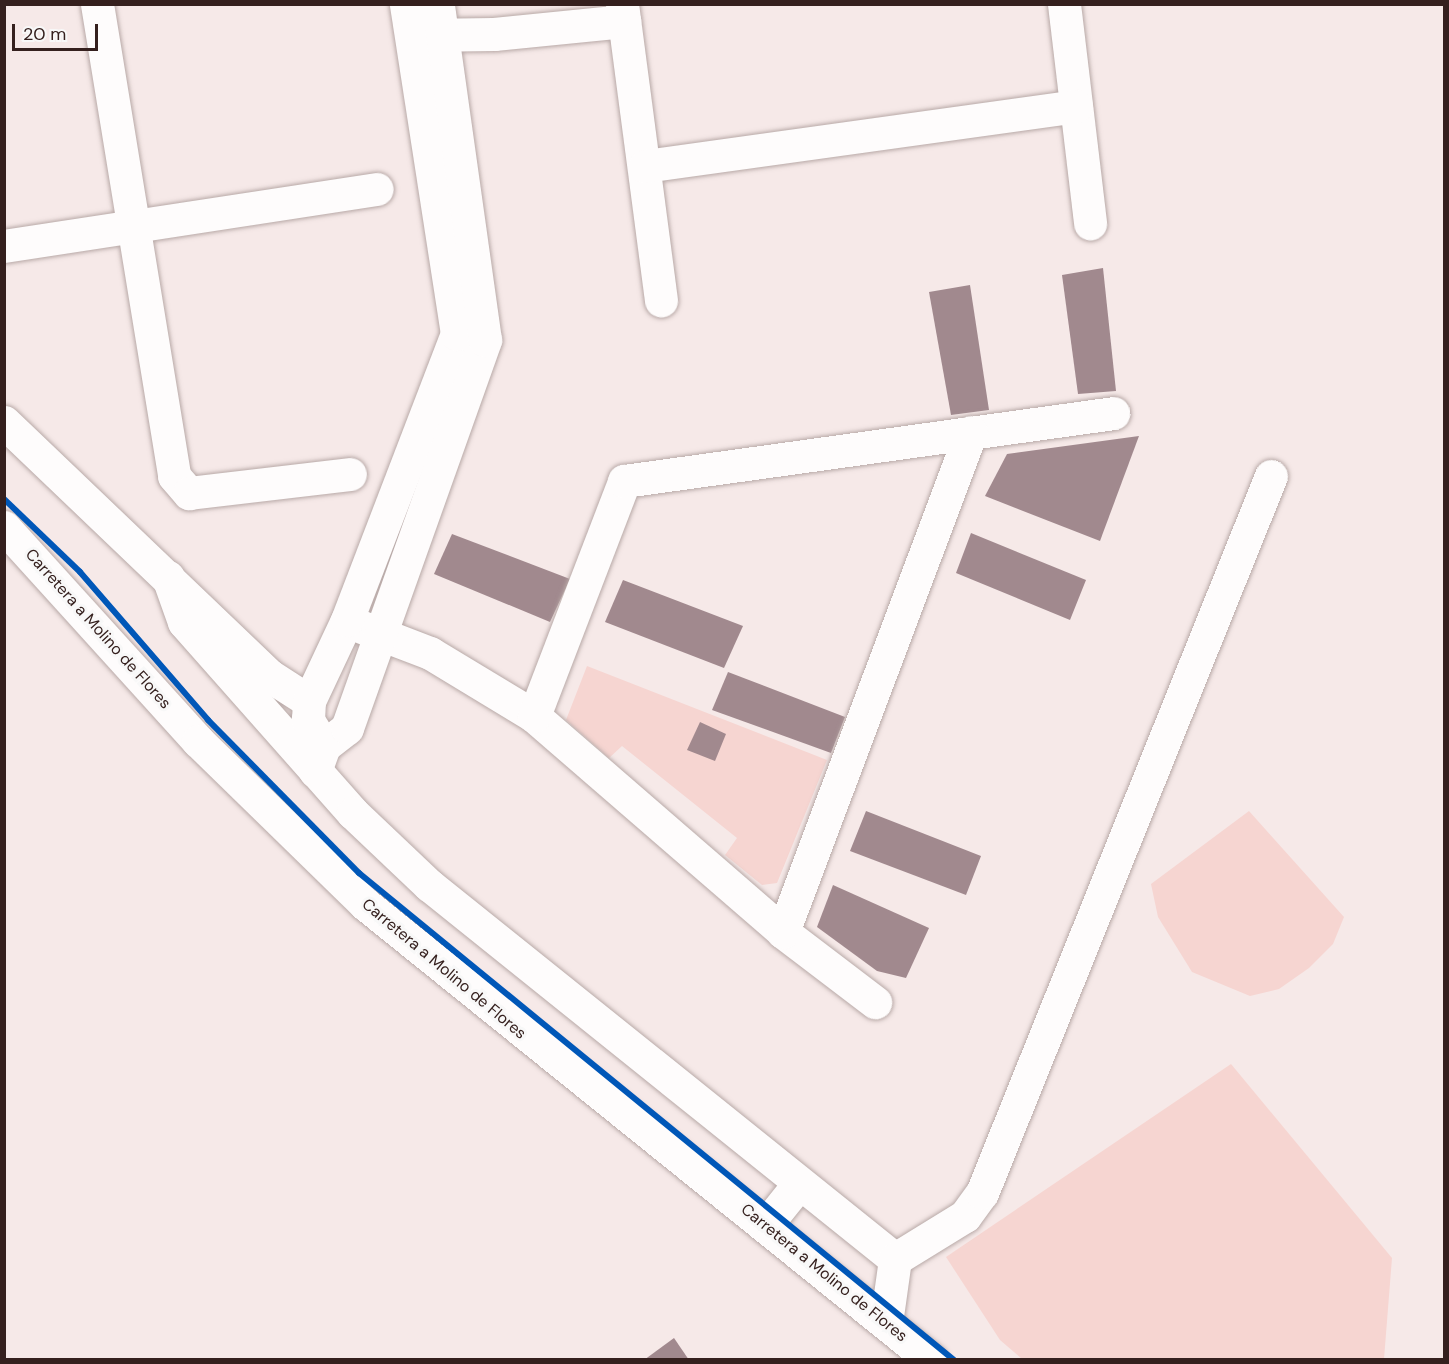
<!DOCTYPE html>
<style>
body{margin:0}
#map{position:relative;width:1449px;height:1364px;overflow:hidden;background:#f6e9e8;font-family:"DM Sans",sans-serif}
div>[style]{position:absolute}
.green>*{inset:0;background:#f6d5d1}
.building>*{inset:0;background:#a1898e}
.roads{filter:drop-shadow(0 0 2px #b8a9a7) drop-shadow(0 0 2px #b8a9a7)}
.minor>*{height:33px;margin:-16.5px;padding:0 16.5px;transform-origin:16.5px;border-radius:16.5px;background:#fefcfc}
.major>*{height:33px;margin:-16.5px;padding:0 16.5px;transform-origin:16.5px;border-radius:16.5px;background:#fefcfc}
.cycleway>*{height:6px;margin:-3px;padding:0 3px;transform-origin:3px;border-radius:3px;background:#0057b8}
span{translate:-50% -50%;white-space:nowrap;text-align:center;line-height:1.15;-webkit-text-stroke:6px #f8f8f8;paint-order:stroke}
.street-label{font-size:16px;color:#35201e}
.frame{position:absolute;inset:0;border:6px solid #35201e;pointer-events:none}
.scale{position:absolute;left:12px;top:24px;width:86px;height:27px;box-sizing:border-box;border:3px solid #35201e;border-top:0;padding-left:8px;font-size:18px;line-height:21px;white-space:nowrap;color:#35201e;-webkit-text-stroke:4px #f8f8f8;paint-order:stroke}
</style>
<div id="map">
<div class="green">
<i style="clip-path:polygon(587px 666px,827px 760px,777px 883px,762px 885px,725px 855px,737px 838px,622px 746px,609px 758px,566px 720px)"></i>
<i style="clip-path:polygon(1249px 811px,1344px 917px,1333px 944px,1309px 968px,1279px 989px,1250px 996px,1192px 972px,1158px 917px,1151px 884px)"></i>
<i style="clip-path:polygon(1231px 1064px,1392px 1258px,1384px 1359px,1022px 1359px,1000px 1340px,946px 1257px)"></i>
</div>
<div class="building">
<i style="clip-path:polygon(1103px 268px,1116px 391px,1078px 394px,1062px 275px)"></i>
<i style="clip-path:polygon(970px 285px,989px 410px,951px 415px,929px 292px)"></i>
<i style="clip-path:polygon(1139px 436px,1100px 541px,985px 496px,1007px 454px)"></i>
<i style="clip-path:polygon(971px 533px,1086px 580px,1070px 620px,956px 573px)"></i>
<i style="clip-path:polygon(452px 534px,570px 579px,550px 622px,434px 574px)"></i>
<i style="clip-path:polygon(623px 580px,743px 626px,724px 668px,605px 622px)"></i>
<i style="clip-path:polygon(728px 672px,845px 717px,831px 753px,712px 710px)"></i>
<i style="clip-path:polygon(700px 722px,726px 734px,715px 761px,687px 750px)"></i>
<i style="clip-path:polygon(866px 811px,981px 856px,966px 895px,850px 851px)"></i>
<i style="clip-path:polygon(833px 885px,929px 928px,906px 978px,877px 971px,817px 927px)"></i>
<i style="clip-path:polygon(674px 1338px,689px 1360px,644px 1360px)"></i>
</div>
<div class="roads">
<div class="minor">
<i style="left:97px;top:4px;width:478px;rotate:80.7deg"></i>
<i style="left:174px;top:476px;width:23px;rotate:49deg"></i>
<i style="left:189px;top:493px;width:162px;rotate:-6.7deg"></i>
<i style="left:622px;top:4px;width:299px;rotate:82.5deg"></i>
<i style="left:1064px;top:4px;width:221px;rotate:83.2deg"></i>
<i style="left:421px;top:35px;width:73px;rotate:-0.8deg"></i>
<i style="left:494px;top:34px;width:131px;rotate:-5.7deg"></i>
<i style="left:645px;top:166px;width:435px;rotate:-7.9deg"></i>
<i style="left:4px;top:246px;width:377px;rotate:-8.7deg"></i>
<i style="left:4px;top:422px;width:368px;rotate:43.7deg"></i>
<i style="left:270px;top:676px;width:46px;rotate:32.7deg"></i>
<i style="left:168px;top:577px;width:48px;rotate:70.4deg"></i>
<i style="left:184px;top:622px;width:255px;rotate:48.5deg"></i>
<i style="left:353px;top:813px;width:105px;rotate:43.5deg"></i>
<i style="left:429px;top:885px;width:598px;rotate:38.75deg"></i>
<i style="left:895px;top:1259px;width:65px;rotate:98deg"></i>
<i style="left:362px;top:627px;width:73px;rotate:20.9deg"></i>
<i style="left:430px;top:653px;width:122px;rotate:31.2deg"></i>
<i style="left:534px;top:716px;width:330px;rotate:40.9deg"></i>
<i style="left:783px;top:932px;width:116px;rotate:37.3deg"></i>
<i style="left:534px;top:716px;width:252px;rotate:-69deg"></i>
<i style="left:624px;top:481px;width:494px;rotate:-7.9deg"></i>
<i style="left:324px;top:746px;width:31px;rotate:-122deg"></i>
<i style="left:308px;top:720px;width:19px;rotate:-87deg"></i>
<i style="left:309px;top:701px;width:89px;rotate:-64.9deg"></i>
<i style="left:347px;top:620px;width:306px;rotate:-69deg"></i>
<i style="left:457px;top:334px;width:334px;rotate:-98.8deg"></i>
<i style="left:315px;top:771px;width:27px;rotate:-70deg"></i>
<i style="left:324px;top:746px;width:29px;rotate:-38deg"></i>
<i style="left:347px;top:728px;width:412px;rotate:-70.4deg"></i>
<i style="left:485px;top:340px;width:339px;rotate:-98deg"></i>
<i style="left:783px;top:932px;width:534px;rotate:-69.39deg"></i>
<i style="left:765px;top:1226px;width:53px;rotate:-51.2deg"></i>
<i style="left:895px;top:1259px;width:82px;rotate:-31.6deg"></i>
<i style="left:965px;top:1216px;width:29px;rotate:-54deg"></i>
<i style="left:982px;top:1193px;width:773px;rotate:-68.05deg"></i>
</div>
<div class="major">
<i style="left:4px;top:527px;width:289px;rotate:47.8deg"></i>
<i style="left:198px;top:741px;width:233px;rotate:44.3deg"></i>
<i style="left:365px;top:904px;width:727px;rotate:38.86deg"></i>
</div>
</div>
<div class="cycleway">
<i style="left:4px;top:499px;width:105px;rotate:43.8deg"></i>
<i style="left:80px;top:572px;width:196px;rotate:49.1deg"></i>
<i style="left:208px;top:720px;width:215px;rotate:45.4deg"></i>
<i style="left:359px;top:873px;width:769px;rotate:39.3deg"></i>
</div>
<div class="street-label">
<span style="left:98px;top:629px;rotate:48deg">Carretera a Molino de Flores</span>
<span style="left:444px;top:969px;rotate:40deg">Carretera a Molino de Flores</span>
<span style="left:824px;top:1273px;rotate:39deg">Carretera a Molino de Flores</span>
</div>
<div class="frame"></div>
<div class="scale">20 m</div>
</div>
